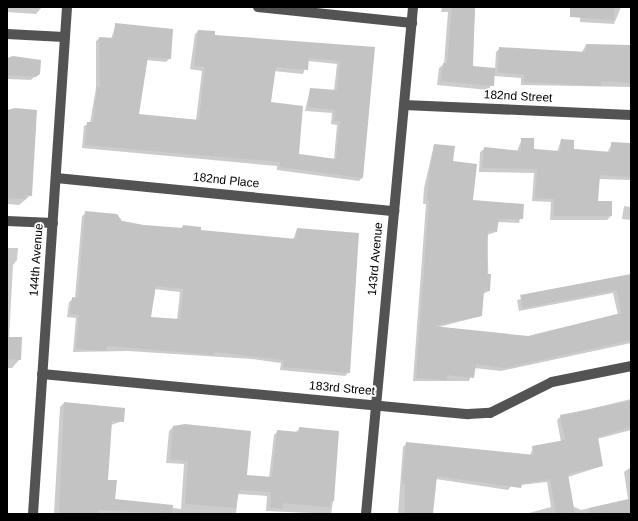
<!DOCTYPE html>
<style>
body{margin:0}
#map{position:relative;width:638px;height:521px;overflow:hidden;background:#fff;font-family:Arial,sans-serif}
div>[style]{position:absolute}
.shadow>*{inset:0;background:#0003}
.building>*{inset:0;background:#c3c3c3}
.minor>*{height:10px;margin:-5px;padding:0 5px;transform-origin:5px;border-radius:5px;background:#535353}
span{translate:-50% -50%;white-space:nowrap;text-align:center;line-height:1.15;-webkit-text-stroke:3.5px #fff;paint-order:stroke}
.street-label{font-size:12px;color:#000}
.frame{position:absolute;inset:0;border:8px solid #000;pointer-events:none}
</style>
<div id="map">
<div class="shadow">
<i style="clip-path:polygon(7px 7px,42px 7px,36px 14px,7px 12px)"></i>
<i style="clip-path:polygon(442px 7px,475px 7px,472px 67px,495px 69px,496px 52px,500px 48px,582px 52px,586px 45px,631px 46px,631px 87px,521px 85px,521px 78px,494px 76px,489px 90px,437px 85px,439px 68px,444px 64px,448px 12px,441px 12px)"></i>
<i style="clip-path:polygon(581px 7px,621px 7px,614px 24px,580px 22px)"></i>
<i style="clip-path:polygon(evenodd,116px 24px,170px 58px,166px 62px,146px 60px,138px 115px,196px 120px,202px 71px,190px 69px,195px 34px,198px 31px,214px 36px,374px 48px,362px 178px,359px 181px,277px 170px,277px 166px,82px 148px,84px 126px,90px 123px,96px 88px,96px 41px,100px 38px,111px 39px,116px 24px,308px 61px,337px 64px,334px 91px,310px 89px,305px 111px,332px 113px,331px 124px,337px 125px,334px 159px,298px 155px,270px 103px,273px 71px,303px 74px,308px 61px)"></i>
<i style="clip-path:polygon(7px 59px,35px 76px,31px 80px,7px 79px)"></i>
<i style="clip-path:polygon(7px 110px,31px 195px,19px 205px,7px 204px)"></i>
<i style="clip-path:polygon(522px 139px,533px 150px,557px 152px,561px 140px,573px 150px,607px 153px,612px 143px,631px 144px,631px 180px,598px 179px,597px 202px,611px 216px,607px 220px,550px 220px,551px 202px,532px 201px,534px 173px,479px 172px,480px 152px,484px 149px,517px 151px)"></i>
<i style="clip-path:polygon(434px 145px,452px 162px,472px 201px,523px 205px,519px 223px,497px 222px,496px 232px,487px 235px,489px 291px,483px 294px,481px 316px,439px 327px,528px 337px,618px 315px,613px 293px,519px 311px,517px 300px,631px 275px,631px 343px,501px 371px,474px 368px,469px 381px,413px 381px,426px 204px,423px 204px,424px 188px)"></i>
<i style="clip-path:polygon(624px 206px,631px 207px,631px 220px,622px 219px)"></i>
<i style="clip-path:polygon(evenodd,86px 213px,144px 226px,180px 229px,183px 226px,200px 231px,293px 240px,297px 229px,349px 372px,345px 376px,280px 370px,281px 363px,252px 359px,128px 351px,73px 352px,76px 318px,67px 317px,69px 302px,75px 298px,82px 216px,86px 213px,154px 289px,180px 292px,177px 320px,150px 318px,154px 289px)"></i>
<i style="clip-path:polygon(7px 248px,18px 248px,17px 260px,13px 265px,9px 338px,20px 359px,12px 368px,7px 368px)"></i>
<i style="clip-path:polygon(631px 399px,631px 430px,597px 439px,602px 466px,568px 477px,572px 506px,581px 510px,628px 499px,624px 472px,631px 467px,631px 514px,525px 514px,551px 507px,547px 482px,511px 486px,508px 490px,436px 479px,432px 514px,398px 514px,403px 447px,407px 443px,530px 456px,533px 447px,561px 442px,557px 420px,561px 416px)"></i>
<i style="clip-path:polygon(64px 403px,123px 421px,111px 425px,107px 481px,114px 500px,181px 509px,184px 464px,166px 463px,169px 431px,173px 427px,245px 476px,269px 478px,274px 435px,278px 431px,295px 433px,300px 428px,333px 501px,331px 514px,266px 511px,267px 496px,238px 494px,236px 514px,54px 514px,60px 407px)"></i>
</div>
<div class="building">
<i style="clip-path:polygon(452px 7px,475px 7px,473px 66px,495px 68px,494px 86px,441px 81px,443px 63px,447px 64px)"></i>
<i style="clip-path:polygon(570px 7px,614px 7px,614px 20px,570px 17px)"></i>
<i style="clip-path:polygon(evenodd,115px 23px,173px 29px,171px 59px,148px 57px,139px 114px,199px 120px,205px 67px,194px 66px,198px 30px,215px 31px,215px 35px,375px 47px,363px 178px,280px 167px,280px 162px,85px 145px,87px 122px,93px 122px,97px 87px,100px 87px,99px 37px,114px 38px,115px 23px,309px 58px,340px 61px,337px 90px,310px 88px,308px 107px,335px 110px,334px 121px,340px 121px,336px 159px,299px 154px,303px 106px,271px 102px,276px 67px,308px 70px,309px 58px)"></i>
<i style="clip-path:polygon(586px 44px,631px 45px,631px 83px,601px 81px,601px 86px,524px 82px,524px 74px,498px 73px,499px 47px,586px 52px)"></i>
<i style="clip-path:polygon(13px 56px,41px 60px,40px 74px,36px 77px,7px 75px,7px 58px)"></i>
<i style="clip-path:polygon(15px 108px,37px 110px,32px 196px,26px 195px,26px 199px,7px 198px,7px 110px)"></i>
<i style="clip-path:polygon(521px 138px,534px 138px,534px 149px,560px 151px,561px 139px,574px 140px,574px 149px,611px 152px,611px 142px,631px 143px,631px 177px,600px 175px,598px 201px,612px 201px,612px 216px,554px 216px,554px 199px,535px 198px,537px 169px,482px 168px,484px 147px,521px 151px)"></i>
<i style="clip-path:polygon(434px 144px,455px 146px,453px 161px,477px 164px,473px 200px,524px 204px,523px 219px,499px 219px,497px 232px,488px 231px,487px 274px,491px 274px,490px 291px,484px 291px,482px 316px,433px 326px,528px 336px,621px 313px,617px 290px,523px 308px,520px 295px,631px 274px,631px 340px,505px 368px,476px 364px,474px 378px,447px 375px,447px 380px,416px 378px,429px 201px,427px 201px,428px 183px)"></i>
<i style="clip-path:polygon(evenodd,85px 211px,117px 214px,122px 221px,144px 225px,183px 228px,183px 225px,201px 227px,201px 230px,296px 239px,297px 228px,359px 233px,350px 373px,283px 367px,284px 360px,214px 352px,214px 355px,107px 346px,107px 351px,76px 349px,79px 315px,70px 314px,72px 297px,78px 298px,85px 211px,156px 286px,183px 289px,180px 319px,151px 317px,156px 286px)"></i>
<i style="clip-path:polygon(7px 337px,22px 337px,21px 360px,7px 359px)"></i>
<i style="clip-path:polygon(631px 401px,631px 427px,598px 437px,603px 466px,568px 474px,575px 514px,556px 514px,550px 479px,522px 484px,521px 488px,437px 476px,433px 514px,405px 514px,405px 484px,402px 483px,406px 442px,534px 455px,532px 446px,565px 440px,560px 415px)"></i>
<i style="clip-path:polygon(64px 402px,125px 408px,124px 422px,112px 421px,108px 480px,117px 480px,115px 499px,173px 505px,172px 514px,99px 510px,98px 514px,59px 514px)"></i>
<i style="clip-path:polygon(185px 424px,251px 431px,247px 475px,272px 477px,277px 430px,299px 432px,299px 427px,339px 431px,334px 501px,331px 501px,330px 507px,283px 503px,282px 509px,270px 507px,271px 492px,239px 490px,236px 508px,185px 504px,188px 461px,170px 459px,173px 426px)"></i>
<i style="clip-path:polygon(631px 499px,631px 514px,590px 514px,589px 508px)"></i>
</div>
<div class="minor">
<i style="left:258px;top:7px;width:155px;rotate:5.9deg"></i>
<i style="left:7px;top:34px;width:57px;rotate:3deg"></i>
<i style="left:404px;top:105px;width:227px;rotate:2.5deg"></i>
<i style="left:56px;top:178px;width:340px;rotate:5.6deg"></i>
<i style="left:7px;top:221px;width:46px;rotate:2.5deg"></i>
<i style="left:42px;top:374px;width:428px;rotate:5.4deg"></i>
<i style="left:468px;top:414px;width:22px;rotate:-3deg"></i>
<i style="left:490px;top:413px;width:69px;rotate:-26.6deg"></i>
<i style="left:552px;top:382px;width:81px;rotate:-11.4deg"></i>
<i style="left:33px;top:514px;width:508px;rotate:-86.16deg"></i>
<i style="left:366px;top:514px;width:509px;rotate:-84.7deg"></i>
</div>
<div class="street-label">
<span style="left:518px;top:97px;rotate:3deg">182nd Street</span>
<span style="left:226px;top:181px;rotate:6deg">182nd Place</span>
<span style="left:376px;top:259px;rotate:-85deg">143rd Avenue</span>
<span style="left:37px;top:260px;rotate:-86deg">144th Avenue</span>
<span style="left:342px;top:389px;rotate:5deg">183rd Street</span>
</div>
<div class="frame"></div>
</div>
